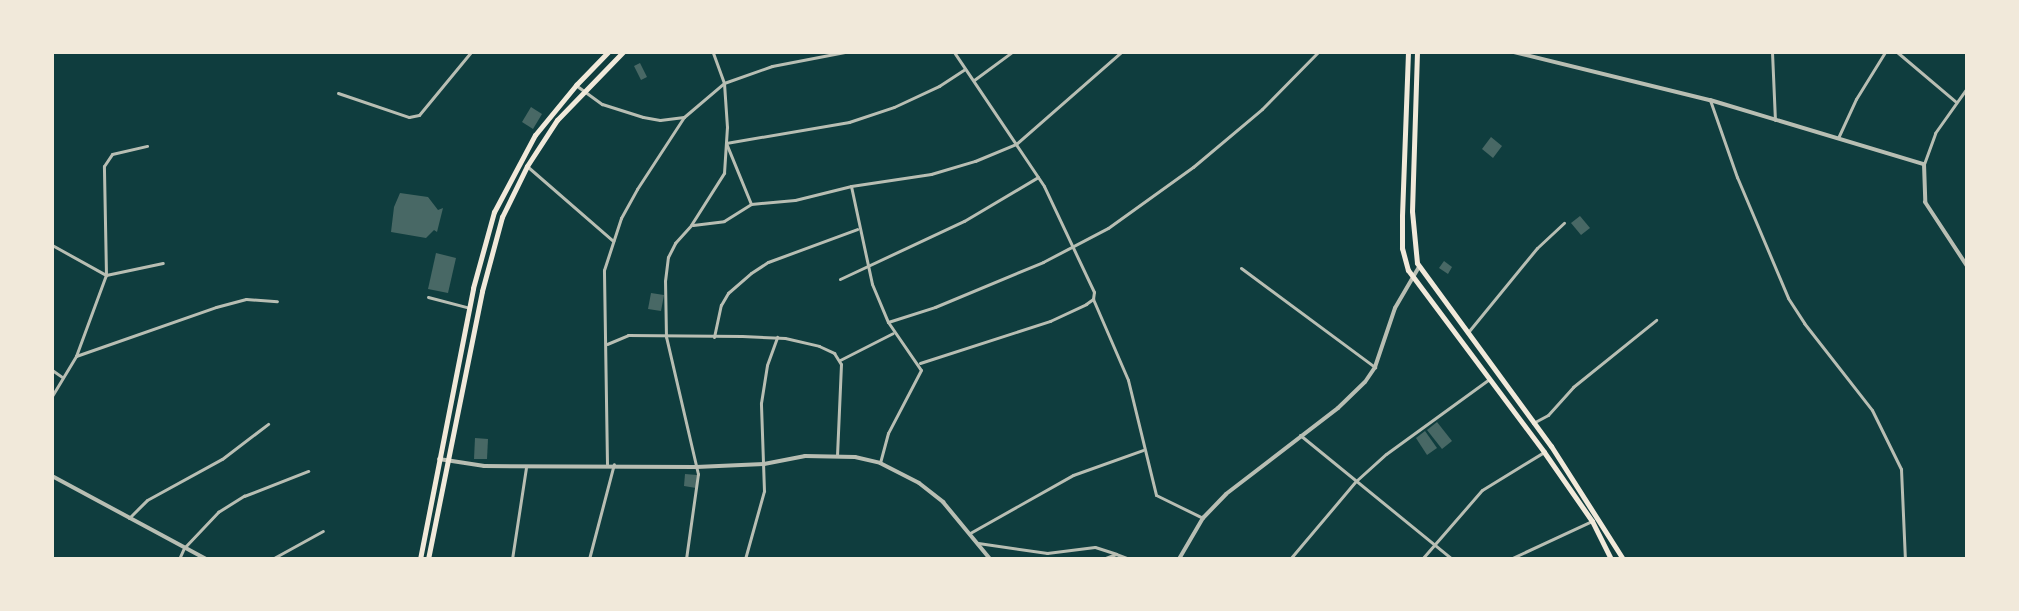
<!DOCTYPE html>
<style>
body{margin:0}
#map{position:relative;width:2019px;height:611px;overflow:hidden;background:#0f3d3e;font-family:Manrope,sans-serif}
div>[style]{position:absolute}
.building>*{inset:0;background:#486865}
.minor>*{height:3px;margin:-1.5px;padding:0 1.5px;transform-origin:1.5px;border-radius:1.5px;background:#b8beb3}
.tertiary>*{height:4px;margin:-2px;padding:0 2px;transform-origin:2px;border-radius:2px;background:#b8beb3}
.primary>*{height:5px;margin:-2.5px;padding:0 2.5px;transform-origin:2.5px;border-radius:2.5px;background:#f1e9da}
.trunk>*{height:5px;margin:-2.5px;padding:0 2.5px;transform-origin:2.5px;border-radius:2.5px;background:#f1e9da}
span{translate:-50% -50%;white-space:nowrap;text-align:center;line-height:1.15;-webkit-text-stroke:8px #f1e9da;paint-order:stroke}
.frame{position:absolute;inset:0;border:54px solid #f1e9da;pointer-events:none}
</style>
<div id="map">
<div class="building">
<i style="clip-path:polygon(640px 63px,647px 77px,641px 80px,634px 66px)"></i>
<i style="clip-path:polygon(531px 107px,542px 114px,533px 129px,522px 122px)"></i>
<i style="clip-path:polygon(1491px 137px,1502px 146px,1493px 158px,1482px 149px)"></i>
<i style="clip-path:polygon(400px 193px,428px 197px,438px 210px,443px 208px,437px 232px,434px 230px,426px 238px,391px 232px,394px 207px)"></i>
<i style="clip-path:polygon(1580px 216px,1590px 228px,1581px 235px,1571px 223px)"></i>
<i style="clip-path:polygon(436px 253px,456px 258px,448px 293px,428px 289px)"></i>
<i style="clip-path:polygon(1444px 261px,1452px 267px,1448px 274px,1439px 268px)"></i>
<i style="clip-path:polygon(651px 293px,664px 295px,661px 311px,648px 309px)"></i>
<i style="clip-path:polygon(1437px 422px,1452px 441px,1442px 449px,1427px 430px)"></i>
<i style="clip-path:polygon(1425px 431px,1437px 448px,1427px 455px,1416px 438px)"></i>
<i style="clip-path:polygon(475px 438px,488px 439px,487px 459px,474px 459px)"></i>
<i style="clip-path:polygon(685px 474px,697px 475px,696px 488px,684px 486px)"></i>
</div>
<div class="minor">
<i style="left:1772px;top:52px;width:68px;rotate:87.5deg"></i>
<i style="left:1897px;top:52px;width:76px;rotate:40.2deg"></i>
<i style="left:974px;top:80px;width:47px;rotate:-36.4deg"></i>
<i style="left:577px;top:86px;width:31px;rotate:36deg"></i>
<i style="left:602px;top:104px;width:43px;rotate:17.6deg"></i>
<i style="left:643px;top:117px;width:17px;rotate:10deg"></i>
<i style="left:660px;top:120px;width:24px;rotate:-7deg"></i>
<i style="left:338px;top:93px;width:75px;rotate:18.7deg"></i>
<i style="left:409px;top:117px;width:10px;rotate:-11deg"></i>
<i style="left:419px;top:115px;width:82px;rotate:-50.5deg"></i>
<i style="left:1710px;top:100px;width:82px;rotate:70.7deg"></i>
<i style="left:1737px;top:177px;width:131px;rotate:67.1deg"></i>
<i style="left:1788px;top:298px;width:30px;rotate:57deg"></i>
<i style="left:1804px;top:323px;width:110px;rotate:52deg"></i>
<i style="left:1872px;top:410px;width:66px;rotate:63.8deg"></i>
<i style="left:1901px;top:469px;width:90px;rotate:87.5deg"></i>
<i style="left:1838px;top:138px;width:43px;rotate:-65.2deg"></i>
<i style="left:1856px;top:99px;width:55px;rotate:-58.3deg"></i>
<i style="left:1924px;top:164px;width:33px;rotate:-70deg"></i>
<i style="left:1935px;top:133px;width:55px;rotate:-54.6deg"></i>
<i style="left:528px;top:167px;width:113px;rotate:41deg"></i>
<i style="left:851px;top:186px;width:100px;rotate:77.9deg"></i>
<i style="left:872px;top:284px;width:41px;rotate:67.2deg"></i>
<i style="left:888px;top:322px;width:58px;rotate:55.5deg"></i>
<i style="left:921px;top:370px;width:71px;rotate:117.6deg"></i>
<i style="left:888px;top:433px;width:31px;rotate:105deg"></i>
<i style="left:751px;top:204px;width:66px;rotate:-112.3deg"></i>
<i style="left:726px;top:143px;width:125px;rotate:-9.7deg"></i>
<i style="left:849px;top:122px;width:47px;rotate:-18.4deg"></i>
<i style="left:894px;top:107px;width:50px;rotate:-25deg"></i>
<i style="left:939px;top:86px;width:31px;rotate:-33deg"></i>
<i style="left:693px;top:225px;width:31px;rotate:-7deg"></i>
<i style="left:724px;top:221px;width:32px;rotate:-32deg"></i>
<i style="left:751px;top:204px;width:44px;rotate:-5.2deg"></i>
<i style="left:795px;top:200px;width:58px;rotate:-14deg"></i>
<i style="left:851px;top:186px;width:81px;rotate:-8.5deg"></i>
<i style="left:931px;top:174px;width:46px;rotate:-16.5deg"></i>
<i style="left:975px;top:161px;width:44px;rotate:-22.5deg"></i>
<i style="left:1016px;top:144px;width:140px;rotate:-41.2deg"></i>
<i style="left:52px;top:245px;width:62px;rotate:29.1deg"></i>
<i style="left:106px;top:275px;width:58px;rotate:-11.9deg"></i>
<i style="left:1241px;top:268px;width:167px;rotate:36.5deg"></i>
<i style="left:840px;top:279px;width:137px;rotate:-25.1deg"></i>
<i style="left:964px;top:221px;width:86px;rotate:-30.7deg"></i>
<i style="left:428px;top:297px;width:43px;rotate:14.7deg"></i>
<i style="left:1093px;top:299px;width:88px;rotate:66.6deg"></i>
<i style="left:1128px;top:380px;width:118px;rotate:76.3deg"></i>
<i style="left:1156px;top:495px;width:52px;rotate:26.1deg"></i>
<i style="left:888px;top:322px;width:49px;rotate:-17.7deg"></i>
<i style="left:935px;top:307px;width:117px;rotate:-22.6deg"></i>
<i style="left:1043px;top:262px;width:73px;rotate:-27.6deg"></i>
<i style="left:1108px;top:228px;width:105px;rotate:-35.7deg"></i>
<i style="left:1193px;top:167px;width:90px;rotate:-40deg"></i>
<i style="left:1262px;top:109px;width:80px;rotate:-45.5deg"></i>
<i style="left:1469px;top:331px;width:107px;rotate:-50.7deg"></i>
<i style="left:1537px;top:248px;width:37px;rotate:-43deg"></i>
<i style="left:714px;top:337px;width:33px;rotate:-78deg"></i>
<i style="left:721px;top:305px;width:14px;rotate:-60deg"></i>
<i style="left:728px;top:293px;width:30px;rotate:-41deg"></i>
<i style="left:751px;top:273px;width:20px;rotate:-33deg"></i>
<i style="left:768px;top:262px;width:95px;rotate:-20.3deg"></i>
<i style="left:607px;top:344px;width:23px;rotate:-23deg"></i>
<i style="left:628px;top:335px;width:114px;rotate:0.5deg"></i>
<i style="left:742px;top:336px;width:43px;rotate:2.7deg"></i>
<i style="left:785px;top:338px;width:35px;rotate:13deg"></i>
<i style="left:819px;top:346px;width:17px;rotate:25deg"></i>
<i style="left:834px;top:353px;width:13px;rotate:58deg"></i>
<i style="left:841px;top:364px;width:91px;rotate:92.5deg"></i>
<i style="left:76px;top:356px;width:86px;rotate:-69.7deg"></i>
<i style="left:106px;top:275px;width:109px;rotate:-91.1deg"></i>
<i style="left:104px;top:166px;width:14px;rotate:-56deg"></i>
<i style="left:112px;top:154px;width:36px;rotate:-13deg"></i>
<i style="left:840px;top:360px;width:59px;rotate:-27deg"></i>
<i style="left:920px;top:363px;width:137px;rotate:-17.9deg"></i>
<i style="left:1050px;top:321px;width:40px;rotate:-25deg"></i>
<i style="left:1086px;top:304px;width:9px;rotate:-36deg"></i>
<i style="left:1093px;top:299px;width:7px;rotate:-82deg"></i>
<i style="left:1094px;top:292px;width:117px;rotate:-115.3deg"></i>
<i style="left:1044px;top:186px;width:161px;rotate:-123.9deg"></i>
<i style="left:52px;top:370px;width:12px;rotate:35deg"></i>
<i style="left:52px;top:396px;width:47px;rotate:-59deg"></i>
<i style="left:76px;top:356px;width:148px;rotate:-19.3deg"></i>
<i style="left:216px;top:307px;width:31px;rotate:-15deg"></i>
<i style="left:246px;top:299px;width:31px;rotate:4deg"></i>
<i style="left:1533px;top:423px;width:17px;rotate:-28deg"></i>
<i style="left:1548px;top:415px;width:38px;rotate:-48deg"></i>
<i style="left:1573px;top:387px;width:107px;rotate:-38.9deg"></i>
<i style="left:1300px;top:435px;width:196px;rotate:39.2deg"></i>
<i style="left:607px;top:464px;width:194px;rotate:-90.9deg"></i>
<i style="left:604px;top:270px;width:55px;rotate:-71.9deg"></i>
<i style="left:621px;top:218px;width:33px;rotate:-61deg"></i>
<i style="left:637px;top:189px;width:86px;rotate:-56.9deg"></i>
<i style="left:684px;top:117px;width:52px;rotate:-40.4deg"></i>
<i style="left:724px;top:83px;width:51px;rotate:-19.5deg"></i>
<i style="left:772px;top:66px;width:74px;rotate:-10.9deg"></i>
<i style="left:129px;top:518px;width:25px;rotate:-45deg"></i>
<i style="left:147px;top:500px;width:85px;rotate:-28.7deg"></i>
<i style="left:222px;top:459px;width:58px;rotate:-37.3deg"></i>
<i style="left:970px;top:533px;width:118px;rotate:-29.4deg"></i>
<i style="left:1073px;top:475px;width:74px;rotate:-19.7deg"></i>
<i style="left:978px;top:543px;width:70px;rotate:8.2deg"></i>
<i style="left:1047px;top:553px;width:48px;rotate:-7.1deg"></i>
<i style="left:1095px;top:547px;width:22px;rotate:18deg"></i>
<i style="left:179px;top:559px;width:12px;rotate:-66deg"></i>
<i style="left:184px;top:548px;width:50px;rotate:-46.6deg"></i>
<i style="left:218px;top:512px;width:31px;rotate:-32deg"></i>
<i style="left:244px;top:496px;width:69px;rotate:-21.3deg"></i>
<i style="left:272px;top:559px;width:58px;rotate:-28.8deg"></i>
<i style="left:512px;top:559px;width:92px;rotate:-81.3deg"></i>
<i style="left:589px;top:559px;width:98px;rotate:-75.3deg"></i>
<i style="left:686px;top:559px;width:86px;rotate:-82deg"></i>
<i style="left:698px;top:474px;width:141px;rotate:-103.1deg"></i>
<i style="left:666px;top:337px;width:56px;rotate:-91deg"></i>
<i style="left:665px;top:281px;width:24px;rotate:-83deg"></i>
<i style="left:668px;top:257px;width:16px;rotate:-63deg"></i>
<i style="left:675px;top:243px;width:24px;rotate:-48deg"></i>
<i style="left:691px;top:225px;width:62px;rotate:-57.6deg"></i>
<i style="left:724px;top:173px;width:46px;rotate:-86.3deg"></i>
<i style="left:727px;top:127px;width:44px;rotate:-93.9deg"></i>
<i style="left:724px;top:83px;width:33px;rotate:-110deg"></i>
<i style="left:745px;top:559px;width:71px;rotate:-74.4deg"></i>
<i style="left:764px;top:491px;width:88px;rotate:-92deg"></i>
<i style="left:761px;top:403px;width:38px;rotate:-81deg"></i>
<i style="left:767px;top:365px;width:30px;rotate:-70deg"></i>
<i style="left:1103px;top:559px;width:14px;rotate:-21deg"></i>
<i style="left:1116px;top:554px;width:14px;rotate:21deg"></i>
<i style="left:1290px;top:559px;width:102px;rotate:-49.8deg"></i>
<i style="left:1356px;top:481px;width:40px;rotate:-42deg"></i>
<i style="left:1386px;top:454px;width:126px;rotate:-36deg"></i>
<i style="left:1422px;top:559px;width:91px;rotate:-49deg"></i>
<i style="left:1482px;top:490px;width:73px;rotate:-31.5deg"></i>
<i style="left:1510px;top:559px;width:90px;rotate:-24.9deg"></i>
</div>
<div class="tertiary">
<i style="left:1514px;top:52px;width:202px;rotate:13.8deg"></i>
<i style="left:1710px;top:100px;width:223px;rotate:16.7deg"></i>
<i style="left:1924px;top:164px;width:38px;rotate:88deg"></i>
<i style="left:1925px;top:202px;width:77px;rotate:56.7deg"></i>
<i style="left:439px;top:459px;width:46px;rotate:8.8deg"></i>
<i style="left:484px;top:466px;width:212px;rotate:0.3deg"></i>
<i style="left:696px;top:467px;width:68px;rotate:-2.5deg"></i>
<i style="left:764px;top:464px;width:42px;rotate:-11deg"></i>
<i style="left:805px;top:456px;width:50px;rotate:1.1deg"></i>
<i style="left:855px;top:457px;width:26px;rotate:13deg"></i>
<i style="left:880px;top:463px;width:44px;rotate:27.1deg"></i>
<i style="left:919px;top:483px;width:31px;rotate:38deg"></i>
<i style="left:943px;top:502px;width:74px;rotate:50.5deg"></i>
<i style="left:52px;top:476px;width:175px;rotate:28.3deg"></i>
<i style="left:1179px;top:559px;width:48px;rotate:-59.7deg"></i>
<i style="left:1203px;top:518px;width:33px;rotate:-46deg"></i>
<i style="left:1226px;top:494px;width:141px;rotate:-37.5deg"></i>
<i style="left:1338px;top:408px;width:37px;rotate:-44deg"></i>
<i style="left:1365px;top:382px;width:18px;rotate:-56deg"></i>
<i style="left:1375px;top:367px;width:62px;rotate:-71.3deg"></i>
<i style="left:1395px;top:308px;width:48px;rotate:-59.7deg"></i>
</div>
<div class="primary">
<i style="left:1408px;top:52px;width:164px;rotate:92.1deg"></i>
<i style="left:1402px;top:216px;width:32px;rotate:90deg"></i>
<i style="left:1402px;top:248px;width:23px;rotate:75deg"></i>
<i style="left:1408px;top:270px;width:227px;rotate:53.2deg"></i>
<i style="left:1544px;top:452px;width:84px;rotate:55.2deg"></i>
<i style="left:1592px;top:521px;width:42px;rotate:63.4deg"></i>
<i style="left:1417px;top:52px;width:159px;rotate:91.8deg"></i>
<i style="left:1412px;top:211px;width:52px;rotate:84.5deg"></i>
<i style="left:1417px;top:263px;width:227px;rotate:53.8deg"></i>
<i style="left:1551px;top:446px;width:134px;rotate:57.5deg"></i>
</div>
<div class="trunk">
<i style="left:420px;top:559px;width:276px;rotate:-78.9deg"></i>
<i style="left:473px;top:288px;width:79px;rotate:-74.6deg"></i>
<i style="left:494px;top:212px;width:87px;rotate:-62deg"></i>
<i style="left:535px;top:135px;width:65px;rotate:-50.6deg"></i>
<i style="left:576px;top:85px;width:46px;rotate:-45.9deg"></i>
<i style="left:428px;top:559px;width:273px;rotate:-78.6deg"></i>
<i style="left:482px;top:291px;width:77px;rotate:-74.9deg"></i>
<i style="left:502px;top:217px;width:57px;rotate:-63.9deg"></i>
<i style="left:527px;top:166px;width:55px;rotate:-56.9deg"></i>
<i style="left:557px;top:120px;width:95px;rotate:-45.9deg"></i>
</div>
<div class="frame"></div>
</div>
